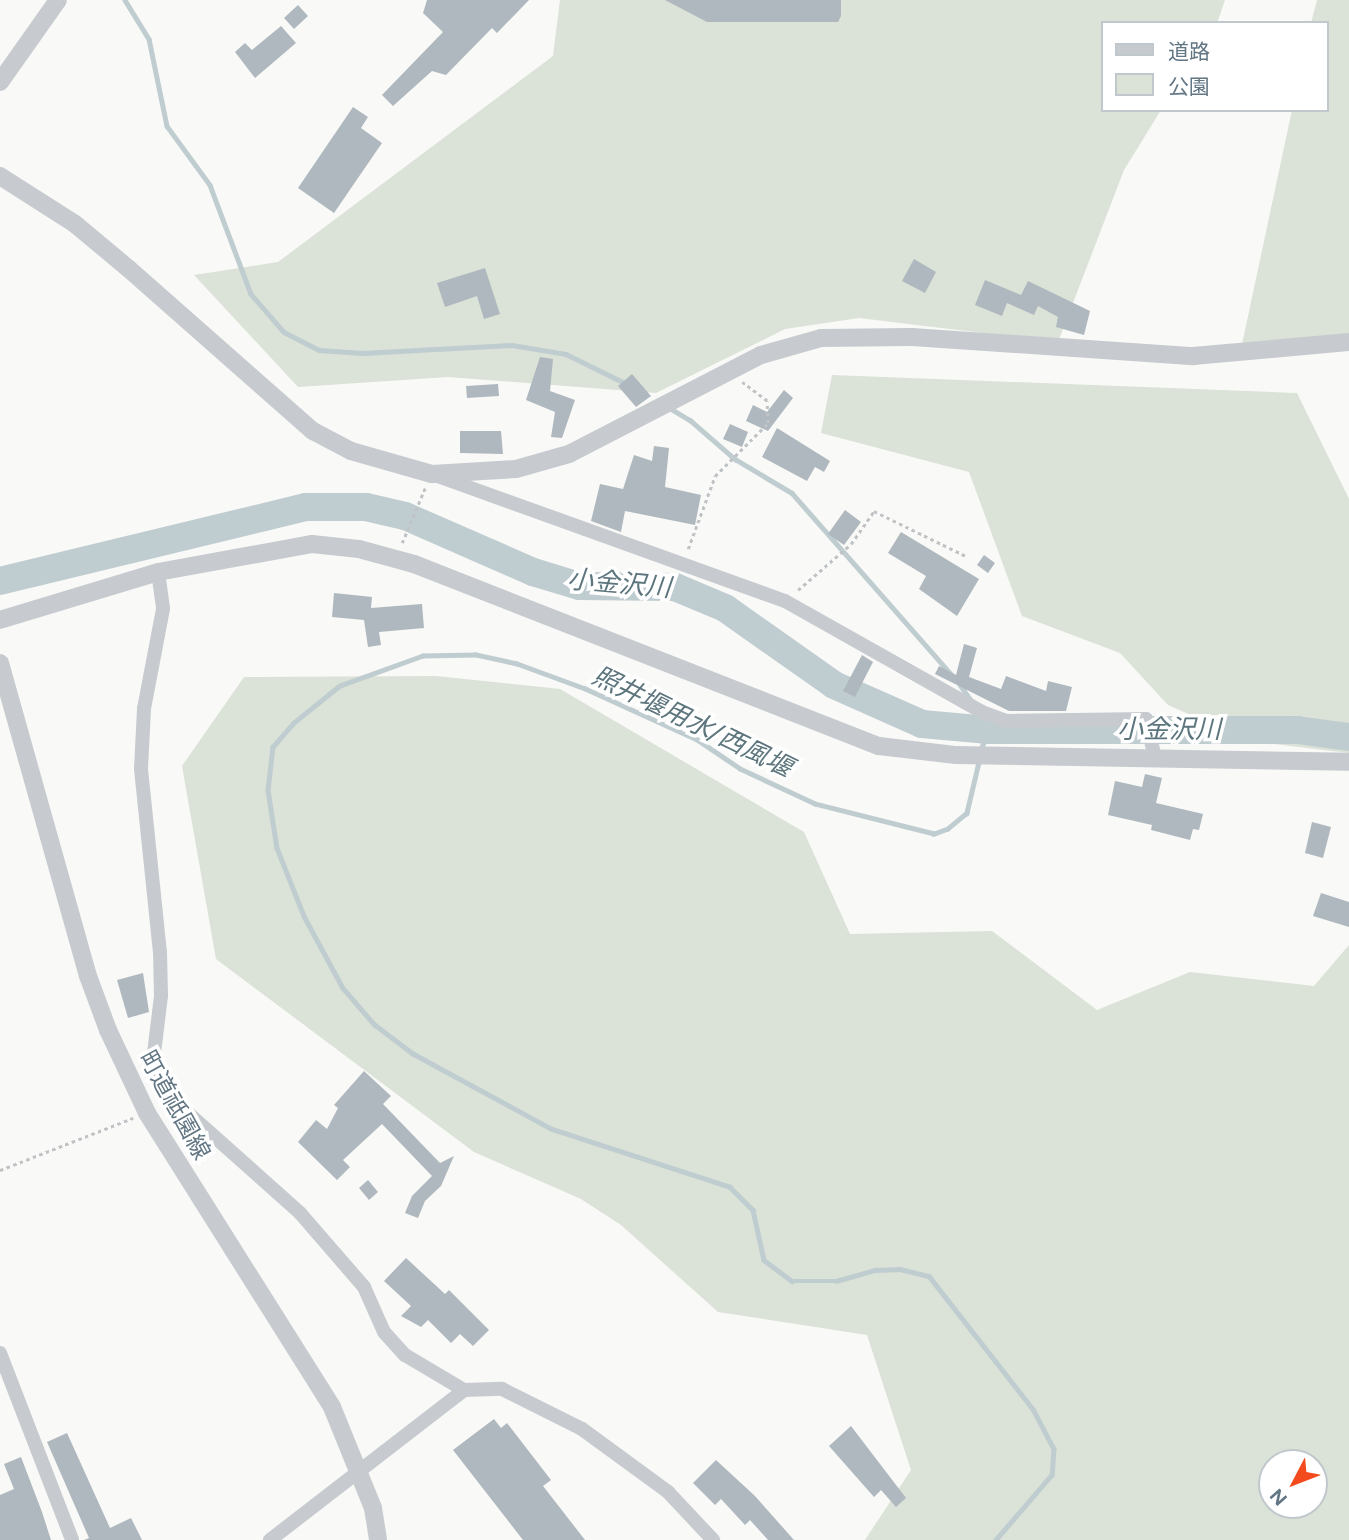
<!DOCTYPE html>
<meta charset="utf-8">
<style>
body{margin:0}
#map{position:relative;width:1349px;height:1540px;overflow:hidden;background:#f9f9f7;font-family:Figtree,"Noto Sans JP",sans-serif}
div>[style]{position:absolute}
.green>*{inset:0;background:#dbe2d7}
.stream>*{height:4.5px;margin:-2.25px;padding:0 2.25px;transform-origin:2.25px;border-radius:2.25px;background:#bfccd0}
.river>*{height:28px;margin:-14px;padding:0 14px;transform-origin:14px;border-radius:14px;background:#bfccd0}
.building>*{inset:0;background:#afb8be}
.path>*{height:2.5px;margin-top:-1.25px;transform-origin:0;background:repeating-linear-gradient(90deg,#c0c3c5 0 3.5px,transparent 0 7px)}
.minor>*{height:14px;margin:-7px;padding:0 7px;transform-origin:7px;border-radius:7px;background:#c7cbcf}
.tertiary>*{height:18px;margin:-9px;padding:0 9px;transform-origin:9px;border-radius:9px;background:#c7cbcf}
span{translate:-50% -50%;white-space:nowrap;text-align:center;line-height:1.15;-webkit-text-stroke:7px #fff;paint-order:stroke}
.street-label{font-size:24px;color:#627684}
.water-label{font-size:26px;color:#5d767e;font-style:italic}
.legend{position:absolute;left:1101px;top:21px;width:228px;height:91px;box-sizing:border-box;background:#fff;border:2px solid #c0c8ce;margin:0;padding:9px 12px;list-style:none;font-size:21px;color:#627684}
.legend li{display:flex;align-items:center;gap:14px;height:35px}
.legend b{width:35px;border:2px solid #c0c8ce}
.north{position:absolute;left:1258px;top:1449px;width:70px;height:70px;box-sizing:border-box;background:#fff;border:2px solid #c0c8ce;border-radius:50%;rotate:228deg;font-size:19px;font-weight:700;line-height:28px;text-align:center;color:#627684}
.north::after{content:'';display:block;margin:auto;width:24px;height:32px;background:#f34b1d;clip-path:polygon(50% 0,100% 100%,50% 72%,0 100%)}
</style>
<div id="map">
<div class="green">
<i style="clip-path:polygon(560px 0,1225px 0,1217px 23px,1102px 23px,1102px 110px,1161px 110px,1124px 170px,1058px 342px,859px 318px,785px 329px,656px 393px,448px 377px,298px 387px,194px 275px,278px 262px,553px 56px)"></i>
<i style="clip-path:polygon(1317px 0,1349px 0,1349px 347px,1241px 349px,1292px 110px,1326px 110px,1326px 23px,1311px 23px)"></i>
<i style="clip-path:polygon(832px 375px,1297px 393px,1349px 499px,1349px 753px,1250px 741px,1168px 705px,1120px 653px,1022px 616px,969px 472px,821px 433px)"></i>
<i style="clip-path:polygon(evenodd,436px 676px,560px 689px,804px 832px,850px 934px,992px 931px,1097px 1010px,1190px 972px,1314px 986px,1349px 945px,1349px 1540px,865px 1540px,911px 1470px,867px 1335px,718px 1312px,621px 1225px,581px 1199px,474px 1152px,216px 959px,182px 766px,244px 677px,436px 676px,1272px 1463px,1314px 1463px,1314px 1505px,1272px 1505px,1272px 1463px)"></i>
</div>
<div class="stream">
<i style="left:125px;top:0;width:46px;rotate:58.4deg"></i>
<i style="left:149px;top:39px;width:89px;rotate:78.3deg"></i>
<i style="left:167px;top:126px;width:73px;rotate:53.9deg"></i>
<i style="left:210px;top:185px;width:116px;rotate:69.4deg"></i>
<i style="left:251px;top:294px;width:50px;rotate:49deg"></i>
<i style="left:284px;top:332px;width:39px;rotate:27deg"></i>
<i style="left:319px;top:350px;width:44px;rotate:3.9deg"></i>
<i style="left:363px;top:353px;width:149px;rotate:-3.1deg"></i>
<i style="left:512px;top:345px;width:55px;rotate:9.5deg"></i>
<i style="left:566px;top:354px;width:68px;rotate:26.2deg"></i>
<i style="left:668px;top:407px;width:26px;rotate:31deg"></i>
<i style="left:690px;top:420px;width:60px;rotate:40.9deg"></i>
<i style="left:735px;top:459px;width:66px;rotate:30.8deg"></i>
<i style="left:792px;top:493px;width:242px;rotate:48.7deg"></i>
<i style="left:960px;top:685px;width:19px;rotate:54deg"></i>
<i style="left:978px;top:714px;width:19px;rotate:55deg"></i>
<i style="left:989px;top:730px;width:22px;rotate:112deg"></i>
<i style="left:980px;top:758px;width:57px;rotate:103.3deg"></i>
<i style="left:967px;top:813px;width:25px;rotate:140deg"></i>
<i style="left:948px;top:829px;width:15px;rotate:160deg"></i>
<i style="left:934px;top:834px;width:123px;rotate:-165.9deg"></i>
<i style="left:815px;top:804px;width:83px;rotate:-155deg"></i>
<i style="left:740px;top:769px;width:52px;rotate:-146deg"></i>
<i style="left:697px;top:740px;width:123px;rotate:-155.5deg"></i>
<i style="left:585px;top:689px;width:72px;rotate:-159.8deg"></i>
<i style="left:517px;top:664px;width:42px;rotate:-167.6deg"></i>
<i style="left:476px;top:655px;width:53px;rotate:178.9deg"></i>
<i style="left:423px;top:656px;width:88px;rotate:160.1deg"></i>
<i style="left:340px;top:686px;width:59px;rotate:141.2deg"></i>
<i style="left:294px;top:723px;width:32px;rotate:131deg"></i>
<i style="left:273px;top:747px;width:43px;rotate:96.6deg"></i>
<i style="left:268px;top:790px;width:59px;rotate:81.2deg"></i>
<i style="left:277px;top:848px;width:73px;rotate:68.3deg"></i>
<i style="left:304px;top:916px;width:82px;rotate:61.6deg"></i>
<i style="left:343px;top:988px;width:48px;rotate:49.3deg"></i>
<i style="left:374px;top:1024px;width:48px;rotate:37.3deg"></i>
<i style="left:412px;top:1053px;width:159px;rotate:28.5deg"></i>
<i style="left:552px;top:1129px;width:187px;rotate:18deg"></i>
<i style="left:730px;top:1187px;width:33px;rotate:45deg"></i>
<i style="left:753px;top:1210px;width:51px;rotate:77.6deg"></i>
<i style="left:764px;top:1260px;width:35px;rotate:37deg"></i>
<i style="left:792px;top:1281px;width:44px"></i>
<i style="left:836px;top:1281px;width:41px;rotate:-15.8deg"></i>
<i style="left:875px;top:1270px;width:25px;rotate:-2deg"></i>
<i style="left:900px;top:1269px;width:30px;rotate:14deg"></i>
<i style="left:929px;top:1276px;width:169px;rotate:52deg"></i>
<i style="left:1033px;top:1409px;width:45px;rotate:62.3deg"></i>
<i style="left:1054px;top:1449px;width:26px;rotate:94deg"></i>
<i style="left:1052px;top:1475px;width:86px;rotate:130.7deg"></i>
</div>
<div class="river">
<i style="left:0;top:581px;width:315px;rotate:-13.6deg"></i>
<i style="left:306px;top:507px;width:60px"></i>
<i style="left:366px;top:507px;width:40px;rotate:13deg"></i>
<i style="left:405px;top:516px;width:140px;rotate:23.6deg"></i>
<i style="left:533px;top:572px;width:48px;rotate:16.9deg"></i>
<i style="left:579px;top:586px;width:96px;rotate:0.6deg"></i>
<i style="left:675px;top:587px;width:54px;rotate:22.8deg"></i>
<i style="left:725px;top:608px;width:133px;rotate:35.2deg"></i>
<i style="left:834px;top:685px;width:96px;rotate:23.9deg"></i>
<i style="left:922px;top:724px;width:67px;rotate:5.1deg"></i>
<i style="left:989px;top:730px;width:308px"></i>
<i style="left:1297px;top:730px;width:52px;rotate:7.7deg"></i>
</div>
<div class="building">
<i style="clip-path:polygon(427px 0,529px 0,497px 33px,492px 28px,446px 75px,432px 71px,393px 106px,382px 95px,443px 32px,423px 13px)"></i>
<i style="clip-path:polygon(665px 0,841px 0,841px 16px,838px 22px,707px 22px)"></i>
<i style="clip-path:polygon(298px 5px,308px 16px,294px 29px,284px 18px)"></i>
<i style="clip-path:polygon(281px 26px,296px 43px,255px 78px,235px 52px,245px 43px,252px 50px)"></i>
<i style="clip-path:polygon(353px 107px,368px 117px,361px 128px,382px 143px,334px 213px,298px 188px)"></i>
<i style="clip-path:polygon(914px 259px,936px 272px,925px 293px,902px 281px)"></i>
<i style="clip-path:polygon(485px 268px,500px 314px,484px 319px,477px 296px,445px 307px,437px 283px)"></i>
<i style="clip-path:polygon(985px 280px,1021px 295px,1028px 281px,1090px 311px,1084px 335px,1056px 327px,1058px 317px,1038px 306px,1034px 315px,1007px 303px,1002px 316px,975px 305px)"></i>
<i style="clip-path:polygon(540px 357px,553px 359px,550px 391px,575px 400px,562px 438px,551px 437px,555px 412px,526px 400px)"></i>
<i style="clip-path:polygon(632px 374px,651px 396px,636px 407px,618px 386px)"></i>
<i style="clip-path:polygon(498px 384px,499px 396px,467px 398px,466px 386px)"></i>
<i style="clip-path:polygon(784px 390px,793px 398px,768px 431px,746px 421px,753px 405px,767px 412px)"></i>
<i style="clip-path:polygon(730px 424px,748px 432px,742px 447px,723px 439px)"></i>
<i style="clip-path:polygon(777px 428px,830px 461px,824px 472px,815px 467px,807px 481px,762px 457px)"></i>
<i style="clip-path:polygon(460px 431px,501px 431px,503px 454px,460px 453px)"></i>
<i style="clip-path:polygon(654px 446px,669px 448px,665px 487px,701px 495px,695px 525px,625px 511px,621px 532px,591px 521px,600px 484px,623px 489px,634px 455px,652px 461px)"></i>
<i style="clip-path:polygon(845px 510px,861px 522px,844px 545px,828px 534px)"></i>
<i style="clip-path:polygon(901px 532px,979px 579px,957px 616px,919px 589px,926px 576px,888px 553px)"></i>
<i style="clip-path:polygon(984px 555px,995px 563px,988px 573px,977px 565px)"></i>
<i style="clip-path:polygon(334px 593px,372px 597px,371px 608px,422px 604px,424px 628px,379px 632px,381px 645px,368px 647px,364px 620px,332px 617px)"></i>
<i style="clip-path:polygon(964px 644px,977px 648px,969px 677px,1001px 689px,1006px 676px,1046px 691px,1048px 681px,1072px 687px,1066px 711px,1009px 711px,935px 674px,939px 666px,956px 675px)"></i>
<i style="clip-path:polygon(862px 655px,873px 662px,855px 697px,843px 691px)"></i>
<i style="clip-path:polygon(1145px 774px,1162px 778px,1156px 803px,1203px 814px,1199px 830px,1193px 829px,1190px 840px,1151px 830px,1152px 825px,1108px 815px,1115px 781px,1142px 787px)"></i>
<i style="clip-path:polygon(1312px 822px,1331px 827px,1323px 858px,1305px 853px)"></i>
<i style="clip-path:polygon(1321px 893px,1349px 902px,1349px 927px,1313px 916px)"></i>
<i style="clip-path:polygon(143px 973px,149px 1012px,128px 1018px,117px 980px)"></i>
<i style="clip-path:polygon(364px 1071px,391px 1096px,383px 1104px,440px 1163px,454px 1156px,441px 1186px,425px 1201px,418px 1218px,405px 1213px,412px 1196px,432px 1176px,382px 1124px,343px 1160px,350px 1167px,337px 1180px,298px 1142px,316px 1120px,327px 1129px,338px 1108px,334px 1105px)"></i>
<i style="clip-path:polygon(368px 1180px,378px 1192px,369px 1200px,359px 1188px)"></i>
<i style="clip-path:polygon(406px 1258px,445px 1294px,449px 1290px,489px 1330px,473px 1346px,460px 1334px,451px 1343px,428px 1320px,421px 1327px,401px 1316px,411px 1306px,384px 1281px)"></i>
<i style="clip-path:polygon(494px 1419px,501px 1428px,507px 1423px,551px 1480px,543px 1486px,585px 1540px,523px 1540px,453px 1450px)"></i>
<i style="clip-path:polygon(851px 1426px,906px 1498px,896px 1507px,881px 1490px,874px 1497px,829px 1446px)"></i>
<i style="clip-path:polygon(67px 1433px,110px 1528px,131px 1518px,142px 1540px,84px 1540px,89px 1538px,47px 1442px)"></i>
<i style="clip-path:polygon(21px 1457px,42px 1512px,51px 1540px,0 1540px,0 1495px,14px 1489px,4px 1464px)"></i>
<i style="clip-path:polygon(716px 1460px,755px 1496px,794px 1540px,768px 1540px,750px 1520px,745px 1525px,721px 1499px,715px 1505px,693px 1483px)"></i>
</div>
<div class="path">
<i style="left:402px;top:543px;width:60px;rotate:-67.3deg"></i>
<i style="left:688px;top:549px;width:78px;rotate:-69.7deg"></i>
<i style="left:715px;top:476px;width:75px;rotate:-45deg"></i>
<i style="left:768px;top:423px;width:22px;rotate:-93deg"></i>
<i style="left:767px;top:401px;width:31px;rotate:-143deg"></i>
<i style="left:798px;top:590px;width:70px;rotate:-41deg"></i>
<i style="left:851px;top:544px;width:40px;rotate:-55.1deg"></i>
<i style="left:874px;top:511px;width:105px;rotate:26.1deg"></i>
<i style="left:0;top:1170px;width:143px;rotate:-21.4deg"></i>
</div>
<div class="minor">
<i style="left:432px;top:474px;width:375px;rotate:19.8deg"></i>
<i style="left:785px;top:601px;width:226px;rotate:29.4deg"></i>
<i style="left:982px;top:712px;width:27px;rotate:20deg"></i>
<i style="left:1007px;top:721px;width:139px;rotate:-0.8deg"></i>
<i style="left:1146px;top:719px;width:37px;rotate:77deg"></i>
<i style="left:158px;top:572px;width:37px;rotate:82deg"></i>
<i style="left:163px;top:609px;width:102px;rotate:100.8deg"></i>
<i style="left:144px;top:709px;width:60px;rotate:92.9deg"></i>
<i style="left:141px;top:769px;width:184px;rotate:84.1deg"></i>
<i style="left:160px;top:952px;width:44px;rotate:88.7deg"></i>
<i style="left:161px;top:996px;width:57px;rotate:97deg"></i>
<i style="left:154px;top:1053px;width:21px;rotate:79deg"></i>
<i style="left:158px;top:1074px;width:51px;rotate:52.2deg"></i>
<i style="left:189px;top:1114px;width:149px;rotate:41.7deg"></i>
<i style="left:300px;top:1213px;width:98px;rotate:49.1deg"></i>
<i style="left:364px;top:1287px;width:49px;rotate:66deg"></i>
<i style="left:384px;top:1332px;width:31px;rotate:48deg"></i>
<i style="left:405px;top:1355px;width:69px;rotate:30.7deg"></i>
<i style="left:464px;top:1390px;width:38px;rotate:-2deg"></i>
<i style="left:502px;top:1389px;width:89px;rotate:26.6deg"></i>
<i style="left:582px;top:1429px;width:107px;rotate:36.2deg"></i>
<i style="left:668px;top:1492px;width:66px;rotate:46.8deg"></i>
<i style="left:0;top:1353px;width:200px;rotate:68.9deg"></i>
<i style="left:270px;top:1540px;width:245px;rotate:-37.7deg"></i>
</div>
<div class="tertiary">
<i style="left:0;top:82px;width:100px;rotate:-54.7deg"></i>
<i style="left:0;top:176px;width:89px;rotate:32.6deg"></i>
<i style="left:75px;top:224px;width:70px;rotate:39.8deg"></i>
<i style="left:129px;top:269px;width:245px;rotate:41.4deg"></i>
<i style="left:313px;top:431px;width:43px;rotate:27.8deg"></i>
<i style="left:351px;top:451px;width:84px;rotate:15.9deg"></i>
<i style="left:432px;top:474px;width:84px;rotate:-3.4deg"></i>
<i style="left:516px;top:469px;width:55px;rotate:-15.8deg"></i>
<i style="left:569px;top:454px;width:216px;rotate:-27.3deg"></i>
<i style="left:761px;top:355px;width:62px;rotate:-15.8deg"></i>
<i style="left:821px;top:338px;width:91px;rotate:-0.6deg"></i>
<i style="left:912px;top:337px;width:282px;rotate:3.9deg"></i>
<i style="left:1193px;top:356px;width:157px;rotate:-5.1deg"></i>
<i style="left:0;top:620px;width:165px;rotate:-16.9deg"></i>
<i style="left:158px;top:572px;width:157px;rotate:-10.3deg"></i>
<i style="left:312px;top:544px;width:47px;rotate:6.1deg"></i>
<i style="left:359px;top:549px;width:57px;rotate:15.3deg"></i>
<i style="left:414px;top:564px;width:499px;rotate:21.4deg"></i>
<i style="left:879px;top:746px;width:78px;rotate:6.7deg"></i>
<i style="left:956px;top:755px;width:393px;rotate:1deg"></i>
<i style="left:0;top:663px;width:325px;rotate:74.3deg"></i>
<i style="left:88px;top:976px;width:58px;rotate:69.7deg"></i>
<i style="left:108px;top:1030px;width:92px;rotate:64.8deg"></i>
<i style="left:147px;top:1113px;width:347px;rotate:57.8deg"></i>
<i style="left:332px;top:1407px;width:109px;rotate:67.9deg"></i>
<i style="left:373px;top:1508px;width:32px;rotate:81deg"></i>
</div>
<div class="street-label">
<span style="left:175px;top:1105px;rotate:61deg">町道祗園線</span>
</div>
<div class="water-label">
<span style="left:619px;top:584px;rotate:5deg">小金沢川</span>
<span style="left:692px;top:722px;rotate:26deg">照井堰用水/西風堰</span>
<span style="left:1169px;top:730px">小金沢川</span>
</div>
<ul class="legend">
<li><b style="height:9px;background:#c7cbcf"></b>道路</li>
<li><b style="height:19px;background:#dbe2d7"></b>公園</li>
</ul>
<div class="north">N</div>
</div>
